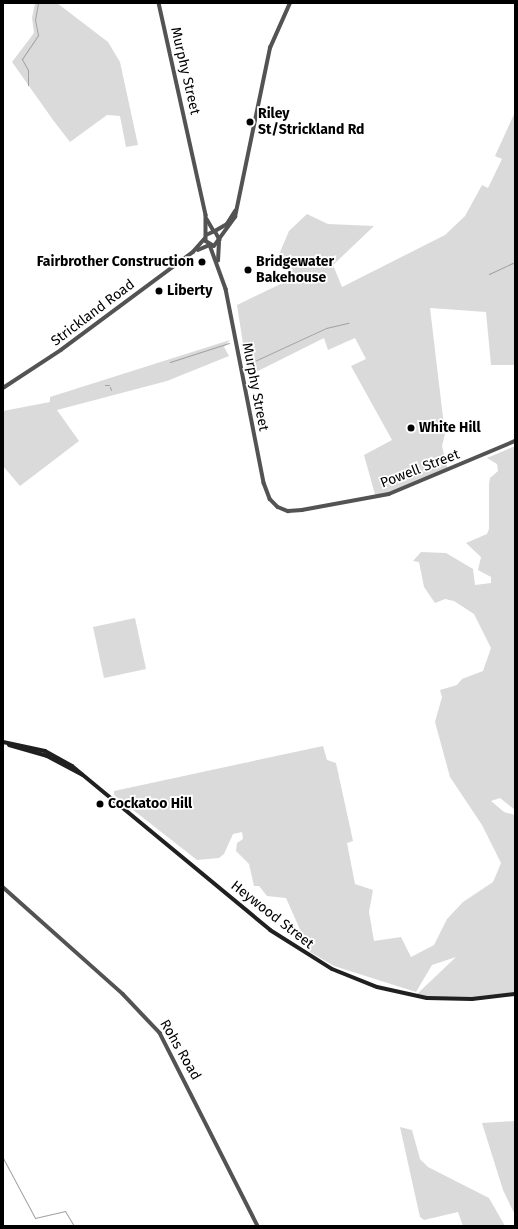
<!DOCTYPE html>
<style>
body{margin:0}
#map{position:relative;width:518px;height:1229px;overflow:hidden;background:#fff;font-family:"Fira Sans",sans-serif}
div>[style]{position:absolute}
.green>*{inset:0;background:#dadada}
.stream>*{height:1px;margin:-0.5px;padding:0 0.5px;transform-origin:0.5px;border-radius:0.5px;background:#a1a1a1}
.tertiary>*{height:3.5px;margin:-1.75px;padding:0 1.75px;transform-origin:1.75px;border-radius:1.75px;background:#535353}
.secondary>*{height:4px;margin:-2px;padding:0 2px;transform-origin:2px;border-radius:2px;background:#202020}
.dots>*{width:11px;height:11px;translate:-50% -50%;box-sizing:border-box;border:2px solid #fff;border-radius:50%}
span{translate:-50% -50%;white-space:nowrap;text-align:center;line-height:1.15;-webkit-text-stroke:3.5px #fff;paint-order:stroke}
.street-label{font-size:14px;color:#000}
.poi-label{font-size:14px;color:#000;font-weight:700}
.left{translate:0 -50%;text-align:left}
.right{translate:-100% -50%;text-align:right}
.frame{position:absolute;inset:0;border:4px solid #000;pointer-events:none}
</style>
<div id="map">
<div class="green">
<i style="clip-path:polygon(35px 3px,57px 3px,108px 42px,120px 62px,138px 145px,126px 147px,120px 116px,107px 115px,70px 142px,53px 120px,12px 62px,34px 33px,32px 18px)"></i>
<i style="clip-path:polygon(515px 112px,515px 365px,491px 365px,486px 312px,430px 308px,445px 434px,442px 446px,448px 471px,376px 498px,364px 455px,392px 440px,351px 366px,366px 359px,355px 338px,328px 350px,324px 338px,248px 376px,237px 305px,295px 277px,280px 252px,289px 231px,307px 214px,328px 224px,374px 226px,333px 265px,342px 287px,445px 235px,465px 216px,482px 185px,488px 188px,502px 159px,495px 156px)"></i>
<i style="clip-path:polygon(230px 340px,224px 347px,229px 356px,167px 381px,57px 410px,79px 441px,20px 486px,3px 466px,3px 411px,50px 402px,50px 397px)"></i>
<i style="clip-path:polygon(515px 446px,515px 810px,500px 798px,491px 801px,504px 812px,515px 815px,515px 992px,481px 1000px,438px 1000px,416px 995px,456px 957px,432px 965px,416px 992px,334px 966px,310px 952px,286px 898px,267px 896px,259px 886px,254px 886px,249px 864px,236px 851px,237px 843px,243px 839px,242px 832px,233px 834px,224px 854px,219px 858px,197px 860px,114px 795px,114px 791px,323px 746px,327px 760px,336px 763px,353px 841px,347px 843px,355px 884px,373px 890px,369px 912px,374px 941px,401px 937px,411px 957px,434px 945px,447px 919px,463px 902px,493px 882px,501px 863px,482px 825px,450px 777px,435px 722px,442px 697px,440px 690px,457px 685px,462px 679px,483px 671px,491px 648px,474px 614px,454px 601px,445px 599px,435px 603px,424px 587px,419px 562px,413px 561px,421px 552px,446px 553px,473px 569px,475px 585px,491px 583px,491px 577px,478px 570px,481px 557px,466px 543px,487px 534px,489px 529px,489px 484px,490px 478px,498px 471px,497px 464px,487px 458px)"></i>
<i style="clip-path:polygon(135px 618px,146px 669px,104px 678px,93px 627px)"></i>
<i style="clip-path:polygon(515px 1121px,515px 1215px,503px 1190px,482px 1123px)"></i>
<i style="clip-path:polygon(400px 1127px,412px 1130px,420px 1159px,428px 1167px,489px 1198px,505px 1226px,463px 1226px,458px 1212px,424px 1220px,420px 1217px)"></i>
</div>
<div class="stream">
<i style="left:28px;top:85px;width:15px;rotate:-90deg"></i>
<i style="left:28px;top:70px;width:13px;rotate:-119deg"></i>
<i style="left:22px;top:59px;width:29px;rotate:-56deg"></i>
<i style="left:38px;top:35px;width:15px;rotate:-101deg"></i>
<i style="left:35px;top:20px;width:17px;rotate:-80deg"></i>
<i style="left:489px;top:274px;width:29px;rotate:-25deg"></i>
<i style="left:170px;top:362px;width:62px;rotate:-17.9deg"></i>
<i style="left:246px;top:365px;width:88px;rotate:-24.8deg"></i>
<i style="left:326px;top:328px;width:23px;rotate:-13deg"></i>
<i style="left:105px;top:385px;width:4px"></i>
<i style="left:110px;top:387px;width:3px;rotate:72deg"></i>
<i style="left:3px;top:1158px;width:68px;rotate:61.9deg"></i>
<i style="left:35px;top:1218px;width:31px;rotate:-13deg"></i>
<i style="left:65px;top:1211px;width:17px;rotate:59deg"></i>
</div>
<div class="tertiary">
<i style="left:159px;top:3px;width:217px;rotate:77.5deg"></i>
<i style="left:206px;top:215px;width:26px;rotate:90deg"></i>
<i style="left:206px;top:241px;width:9px;rotate:32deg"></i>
<i style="left:214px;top:246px;width:36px;rotate:-54deg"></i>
<i style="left:235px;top:217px;width:173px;rotate:-78.3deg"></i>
<i style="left:270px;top:48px;width:49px;rotate:-66deg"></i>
<i style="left:207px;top:219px;width:14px;rotate:60deg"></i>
<i style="left:215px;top:231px;width:14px;rotate:-30deg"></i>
<i style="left:227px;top:224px;width:15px;rotate:-58deg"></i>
<i style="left:206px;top:235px;width:10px;rotate:-24deg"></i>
<i style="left:215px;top:231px;width:10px;rotate:61deg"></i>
<i style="left:210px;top:245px;width:47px;rotate:70deg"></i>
<i style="left:226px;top:289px;width:198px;rotate:78.9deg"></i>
<i style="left:264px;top:483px;width:17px;rotate:69deg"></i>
<i style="left:270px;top:499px;width:11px;rotate:45deg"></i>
<i style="left:278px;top:507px;width:11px;rotate:22deg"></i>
<i style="left:288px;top:511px;width:14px;rotate:-4deg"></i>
<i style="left:302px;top:510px;width:88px;rotate:-10.4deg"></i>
<i style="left:389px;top:494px;width:137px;rotate:-22.8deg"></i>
<i style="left:198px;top:250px;width:13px;rotate:-23deg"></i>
<i style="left:218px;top:261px;width:18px;rotate:-87deg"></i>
<i style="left:3px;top:388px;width:69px;rotate:-33.2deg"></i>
<i style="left:61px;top:350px;width:164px;rotate:-36.6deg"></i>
<i style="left:193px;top:252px;width:18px;rotate:-49deg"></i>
<i style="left:3px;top:887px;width:161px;rotate:41.7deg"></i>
<i style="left:123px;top:994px;width:54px;rotate:46.5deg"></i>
<i style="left:160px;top:1033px;width:216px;rotate:63.1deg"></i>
</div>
<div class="secondary">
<i style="left:3px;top:742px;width:43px;rotate:12.1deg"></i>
<i style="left:45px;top:751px;width:31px;rotate:29deg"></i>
<i style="left:72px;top:766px;width:257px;rotate:39.6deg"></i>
<i style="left:270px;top:930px;width:73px;rotate:32.2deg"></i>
<i style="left:332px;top:969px;width:48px;rotate:21.8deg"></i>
<i style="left:377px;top:987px;width:51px;rotate:12.4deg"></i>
<i style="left:427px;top:998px;width:45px;rotate:1.3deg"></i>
<i style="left:472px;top:999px;width:43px;rotate:-6.6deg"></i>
<i style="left:9px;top:745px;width:40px;rotate:16deg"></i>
<i style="left:47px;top:756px;width:40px;rotate:28deg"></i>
</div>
<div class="dots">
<i style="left:250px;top:122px;background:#000"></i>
<i style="left:202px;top:262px;background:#000"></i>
<i style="left:248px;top:270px;background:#000"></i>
<i style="left:159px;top:291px;background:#000"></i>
<i style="left:411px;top:428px;background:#000"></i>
<i style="left:100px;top:804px;background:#000"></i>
</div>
<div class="street-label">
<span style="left:185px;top:71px;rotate:77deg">Murphy Street</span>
<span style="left:93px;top:313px;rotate:-37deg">Strickland Road</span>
<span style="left:255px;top:387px;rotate:79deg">Murphy Street</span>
<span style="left:420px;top:469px;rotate:-21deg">Powell Street</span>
<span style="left:272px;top:915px;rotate:38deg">Heywood Street</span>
<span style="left:180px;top:1050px;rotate:60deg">Rohs Road</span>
</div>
<div class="poi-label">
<span class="left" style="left:258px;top:122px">Riley<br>St/Strickland Rd</span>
<span class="right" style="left:194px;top:262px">Fairbrother Construction</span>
<span class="left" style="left:256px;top:270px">Bridgewater<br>Bakehouse</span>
<span class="left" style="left:167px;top:291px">Liberty</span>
<span class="left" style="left:419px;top:428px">White Hill</span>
<span class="left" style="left:108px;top:804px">Cockatoo Hill</span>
</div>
<div class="frame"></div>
</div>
